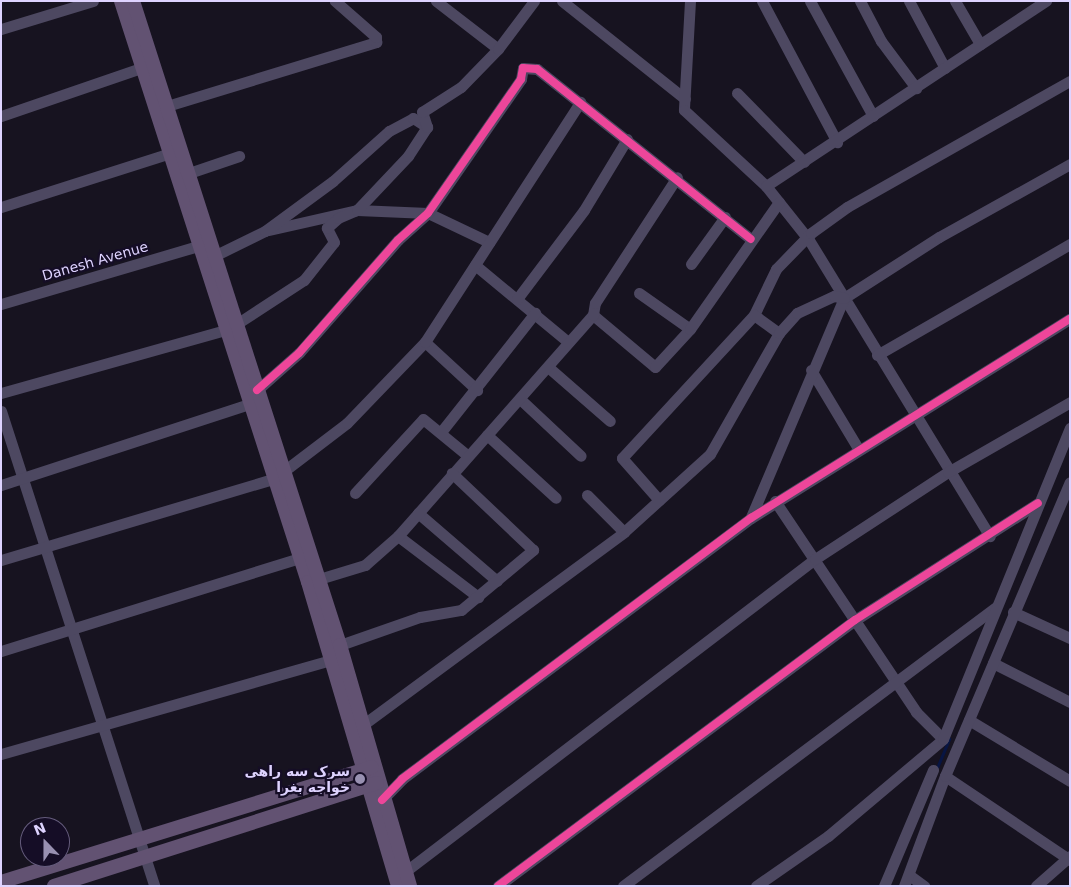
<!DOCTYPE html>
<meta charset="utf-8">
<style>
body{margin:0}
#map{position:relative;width:1071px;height:887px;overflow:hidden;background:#171320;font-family:"DejaVu Sans",Vazirmatn,sans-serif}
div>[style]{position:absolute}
.stream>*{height:3px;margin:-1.5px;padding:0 1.5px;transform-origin:1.5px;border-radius:1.5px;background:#081543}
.minor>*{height:11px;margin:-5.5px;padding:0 5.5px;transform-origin:5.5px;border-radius:5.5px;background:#4d4861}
.major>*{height:14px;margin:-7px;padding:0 7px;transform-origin:7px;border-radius:7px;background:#625272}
.cycleway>*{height:8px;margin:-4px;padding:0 4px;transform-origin:4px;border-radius:4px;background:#ed469a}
.dots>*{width:14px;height:14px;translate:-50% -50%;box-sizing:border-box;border:2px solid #150d26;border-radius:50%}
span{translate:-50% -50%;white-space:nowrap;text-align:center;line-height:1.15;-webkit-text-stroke:4.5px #150d26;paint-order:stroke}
.street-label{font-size:14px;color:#ded3ff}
.poi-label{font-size:14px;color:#ded3ff;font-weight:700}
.right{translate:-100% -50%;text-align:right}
.frame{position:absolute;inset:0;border:2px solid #ded3ff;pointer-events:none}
.north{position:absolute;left:20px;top:817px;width:50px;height:50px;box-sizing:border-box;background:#150d26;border:1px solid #655c7d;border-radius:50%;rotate:338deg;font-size:14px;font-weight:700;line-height:20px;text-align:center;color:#ded3ff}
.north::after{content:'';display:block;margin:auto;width:18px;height:22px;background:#9890b1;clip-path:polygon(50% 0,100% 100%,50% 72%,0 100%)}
</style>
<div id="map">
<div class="stream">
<i style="left:936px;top:770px;width:34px;rotate:-67deg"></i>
</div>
<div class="minor">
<i style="left:436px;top:1px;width:78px;rotate:37.7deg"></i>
<i style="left:562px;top:1px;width:157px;rotate:38.5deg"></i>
<i style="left:690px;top:1px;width:109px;rotate:93.2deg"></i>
<i style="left:684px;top:110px;width:112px;rotate:42.8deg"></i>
<i style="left:766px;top:186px;width:69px;rotate:51.5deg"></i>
<i style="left:809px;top:240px;width:347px;rotate:58.6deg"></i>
<i style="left:762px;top:1px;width:160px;rotate:62deg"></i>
<i style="left:810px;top:1px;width:131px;rotate:61.3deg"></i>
<i style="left:860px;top:1px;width:45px;rotate:62.3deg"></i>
<i style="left:881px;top:41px;width:59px;rotate:53.3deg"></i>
<i style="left:909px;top:1px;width:76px;rotate:61.8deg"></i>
<i style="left:955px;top:1px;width:50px;rotate:59.8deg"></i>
<i style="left:1px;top:29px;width:96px;rotate:-16.9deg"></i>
<i style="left:737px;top:93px;width:96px;rotate:45.8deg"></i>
<i style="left:167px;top:106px;width:219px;rotate:-17deg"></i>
<i style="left:376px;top:42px;width:5px;rotate:-90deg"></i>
<i style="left:376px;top:37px;width:55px;rotate:-138.7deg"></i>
<i style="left:1px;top:116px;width:148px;rotate:-18.9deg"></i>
<i style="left:189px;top:173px;width:53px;rotate:-18.8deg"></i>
<i style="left:766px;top:186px;width:336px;rotate:-33.5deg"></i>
<i style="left:1px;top:207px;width:177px;rotate:-17.7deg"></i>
<i style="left:269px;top:230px;width:90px;rotate:-12.8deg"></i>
<i style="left:357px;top:210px;width:71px;rotate:2.4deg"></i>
<i style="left:428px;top:213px;width:68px;rotate:25.4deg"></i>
<i style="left:214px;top:256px;width:57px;rotate:-26.1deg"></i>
<i style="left:265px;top:231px;width:84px;rotate:-36.3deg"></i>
<i style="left:333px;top:181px;width:75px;rotate:-41.8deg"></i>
<i style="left:389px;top:131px;width:27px;rotate:-28deg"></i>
<i style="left:413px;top:118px;width:17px;rotate:33deg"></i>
<i style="left:691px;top:264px;width:58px;rotate:-54.1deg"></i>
<i style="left:475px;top:265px;width:121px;rotate:39.6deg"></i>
<i style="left:639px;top:293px;width:62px;rotate:35.2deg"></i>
<i style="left:517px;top:299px;width:111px;rotate:-53deg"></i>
<i style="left:584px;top:210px;width:83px;rotate:-58.8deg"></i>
<i style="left:1px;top:304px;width:205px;rotate:-16.4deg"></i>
<i style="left:593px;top:315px;width:81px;rotate:40deg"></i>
<i style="left:655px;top:367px;width:52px;rotate:-47.4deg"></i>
<i style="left:690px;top:329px;width:155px;rotate:-55deg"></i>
<i style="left:754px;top:315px;width:51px;rotate:-64.4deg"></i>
<i style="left:776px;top:269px;width:50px;rotate:-45.8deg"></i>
<i style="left:811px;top:233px;width:44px;rotate:-35.8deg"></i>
<i style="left:847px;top:207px;width:256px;rotate:-29.5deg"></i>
<i style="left:235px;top:325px;width:82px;rotate:-33.1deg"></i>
<i style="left:304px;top:280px;width:48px;rotate:-51.7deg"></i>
<i style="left:334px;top:242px;width:16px;rotate:-117deg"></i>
<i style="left:327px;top:228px;width:15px;rotate:-42deg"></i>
<i style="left:338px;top:218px;width:21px;rotate:-23deg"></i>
<i style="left:357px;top:210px;width:74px;rotate:-46.6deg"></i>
<i style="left:408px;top:156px;width:35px;rotate:-57deg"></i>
<i style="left:427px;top:127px;width:16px;rotate:-108deg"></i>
<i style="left:422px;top:112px;width:46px;rotate:-32.7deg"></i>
<i style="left:461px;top:87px;width:53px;rotate:-45.8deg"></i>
<i style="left:498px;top:49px;width:60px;rotate:-53.1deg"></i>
<i style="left:425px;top:342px;width:71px;rotate:42.7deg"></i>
<i style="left:877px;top:355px;width:223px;rotate:-29.9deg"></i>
<i style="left:548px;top:367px;width:82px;rotate:41.1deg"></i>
<i style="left:811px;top:370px;width:93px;rotate:59deg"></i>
<i style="left:257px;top:390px;width:56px;rotate:-41.4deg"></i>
<i style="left:299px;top:353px;width:150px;rotate:-48.8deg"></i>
<i style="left:398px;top:240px;width:40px;rotate:-42deg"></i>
<i style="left:428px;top:213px;width:163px;rotate:-55.2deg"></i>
<i style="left:521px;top:79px;width:11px;rotate:-80deg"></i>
<i style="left:523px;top:68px;width:14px;rotate:4deg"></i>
<i style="left:537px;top:69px;width:273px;rotate:38.5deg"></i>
<i style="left:1px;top:393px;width:233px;rotate:-15.7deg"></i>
<i style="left:520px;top:399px;width:83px;rotate:43.1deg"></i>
<i style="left:1px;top:411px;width:499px;rotate:72.1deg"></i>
<i style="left:441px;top:432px;width:152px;rotate:-51.7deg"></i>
<i style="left:487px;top:435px;width:93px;rotate:42.4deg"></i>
<i style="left:284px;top:471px;width:79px;rotate:-37.3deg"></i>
<i style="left:347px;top:423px;width:112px;rotate:-46.1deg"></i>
<i style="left:425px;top:342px;width:286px;rotate:-57.1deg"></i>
<i style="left:1px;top:485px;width:261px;rotate:-18.1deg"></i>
<i style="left:355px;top:493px;width:100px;rotate:-47.4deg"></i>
<i style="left:423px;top:419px;width:58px;rotate:39.4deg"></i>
<i style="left:587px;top:495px;width:52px;rotate:45deg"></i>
<i style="left:659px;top:500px;width:56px;rotate:-131.4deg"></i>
<i style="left:622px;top:458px;width:195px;rotate:-47.3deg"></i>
<i style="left:754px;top:315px;width:31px;rotate:36deg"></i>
<i style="left:775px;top:501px;width:254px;rotate:56.2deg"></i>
<i style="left:916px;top:712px;width:38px;rotate:45deg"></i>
<i style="left:418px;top:513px;width:104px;rotate:40.7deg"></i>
<i style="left:751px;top:517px;width:238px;rotate:-67deg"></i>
<i style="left:844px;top:298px;width:113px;rotate:-32.7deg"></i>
<i style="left:939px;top:237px;width:150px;rotate:-29.1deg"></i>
<i style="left:398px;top:536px;width:101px;rotate:37.3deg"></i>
<i style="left:1px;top:560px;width:284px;rotate:-16.6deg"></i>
<i style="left:319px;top:579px;width:48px;rotate:-16.9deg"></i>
<i style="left:365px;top:565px;width:44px;rotate:-41.3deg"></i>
<i style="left:398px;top:536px;width:295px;rotate:-48.6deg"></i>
<i style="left:593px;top:315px;width:12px;rotate:-81deg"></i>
<i style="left:595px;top:303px;width:150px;rotate:-56.9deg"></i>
<i style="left:1013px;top:612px;width:63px;rotate:24.5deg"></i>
<i style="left:340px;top:645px;width:85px;rotate:-19.3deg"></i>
<i style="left:420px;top:617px;width:42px;rotate:-9.7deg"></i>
<i style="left:461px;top:610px;width:94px;rotate:-39.8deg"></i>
<i style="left:533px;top:550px;width:112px;rotate:-136.5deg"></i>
<i style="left:1px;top:651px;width:312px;rotate:-17.3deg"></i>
<i style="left:993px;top:663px;width:86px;rotate:26.9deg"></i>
<i style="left:969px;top:720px;width:118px;rotate:31.1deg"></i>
<i style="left:364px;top:724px;width:323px;rotate:-36.4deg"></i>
<i style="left:624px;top:532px;width:116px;rotate:-42.2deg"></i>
<i style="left:710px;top:454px;width:139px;rotate:-60.3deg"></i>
<i style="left:779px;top:333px;width:27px;rotate:-48deg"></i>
<i style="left:797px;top:313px;width:41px;rotate:-24.7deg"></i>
<i style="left:834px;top:296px;width:10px;rotate:11deg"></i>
<i style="left:1px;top:754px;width:342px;rotate:-15.9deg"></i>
<i style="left:945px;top:776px;width:151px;rotate:33.9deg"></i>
<i style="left:382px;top:800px;width:29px;rotate:-46deg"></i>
<i style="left:402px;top:779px;width:436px;rotate:-36.8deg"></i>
<i style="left:751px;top:518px;width:376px;rotate:-32deg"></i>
<i style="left:406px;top:871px;width:514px;rotate:-37.34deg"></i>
<i style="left:815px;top:559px;width:159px;rotate:-33.2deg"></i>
<i style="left:948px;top:472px;width:141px;rotate:-29.8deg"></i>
<i style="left:909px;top:875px;width:19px;rotate:36deg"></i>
<i style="left:498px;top:886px;width:445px;rotate:-36.7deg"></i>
<i style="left:855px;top:620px;width:217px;rotate:-32.6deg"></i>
<i style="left:623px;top:886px;width:466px;rotate:-36.8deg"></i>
<i style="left:756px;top:886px;width:88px;rotate:-34.8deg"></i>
<i style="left:828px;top:836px;width:150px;rotate:-40.1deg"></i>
<i style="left:943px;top:739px;width:336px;rotate:-67.8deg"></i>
<i style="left:884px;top:886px;width:126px;rotate:-67.1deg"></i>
<i style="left:904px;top:886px;width:117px;rotate:-69.6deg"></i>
<i style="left:945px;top:776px;width:319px;rotate:-67deg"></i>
<i style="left:1036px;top:886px;width:45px;rotate:-41.4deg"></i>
</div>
<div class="major">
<i style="left:121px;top:1px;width:610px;rotate:72.16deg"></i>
<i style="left:308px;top:582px;width:317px;rotate:73.5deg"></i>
<i style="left:133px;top:1px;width:676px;rotate:72.18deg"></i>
<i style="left:340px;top:645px;width:251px;rotate:73.8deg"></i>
<i style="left:1px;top:882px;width:388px;rotate:-17.2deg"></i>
<i style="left:54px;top:886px;width:339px;rotate:-17.7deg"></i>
</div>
<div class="cycleway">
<i style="left:257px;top:390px;width:56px;rotate:-41.4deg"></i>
<i style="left:299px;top:353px;width:150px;rotate:-48.8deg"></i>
<i style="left:398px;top:240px;width:40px;rotate:-42deg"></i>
<i style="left:428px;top:213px;width:163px;rotate:-55.2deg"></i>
<i style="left:521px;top:79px;width:11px;rotate:-80deg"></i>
<i style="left:523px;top:68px;width:14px;rotate:4deg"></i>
<i style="left:537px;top:69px;width:273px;rotate:38.5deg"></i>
<i style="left:382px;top:800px;width:29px;rotate:-46deg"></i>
<i style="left:402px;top:779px;width:436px;rotate:-36.8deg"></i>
<i style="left:751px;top:518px;width:376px;rotate:-32deg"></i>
<i style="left:498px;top:886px;width:445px;rotate:-36.7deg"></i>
<i style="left:855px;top:620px;width:217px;rotate:-32.6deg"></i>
</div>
<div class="dots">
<i style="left:360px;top:779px;background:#9890b1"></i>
</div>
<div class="street-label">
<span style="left:95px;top:261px;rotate:-16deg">Danesh Avenue</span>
</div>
<div class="poi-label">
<span class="right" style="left:350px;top:779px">سرک سه راهی<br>خواجه بغرا</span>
</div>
<div class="frame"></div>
<div class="north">N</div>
</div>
